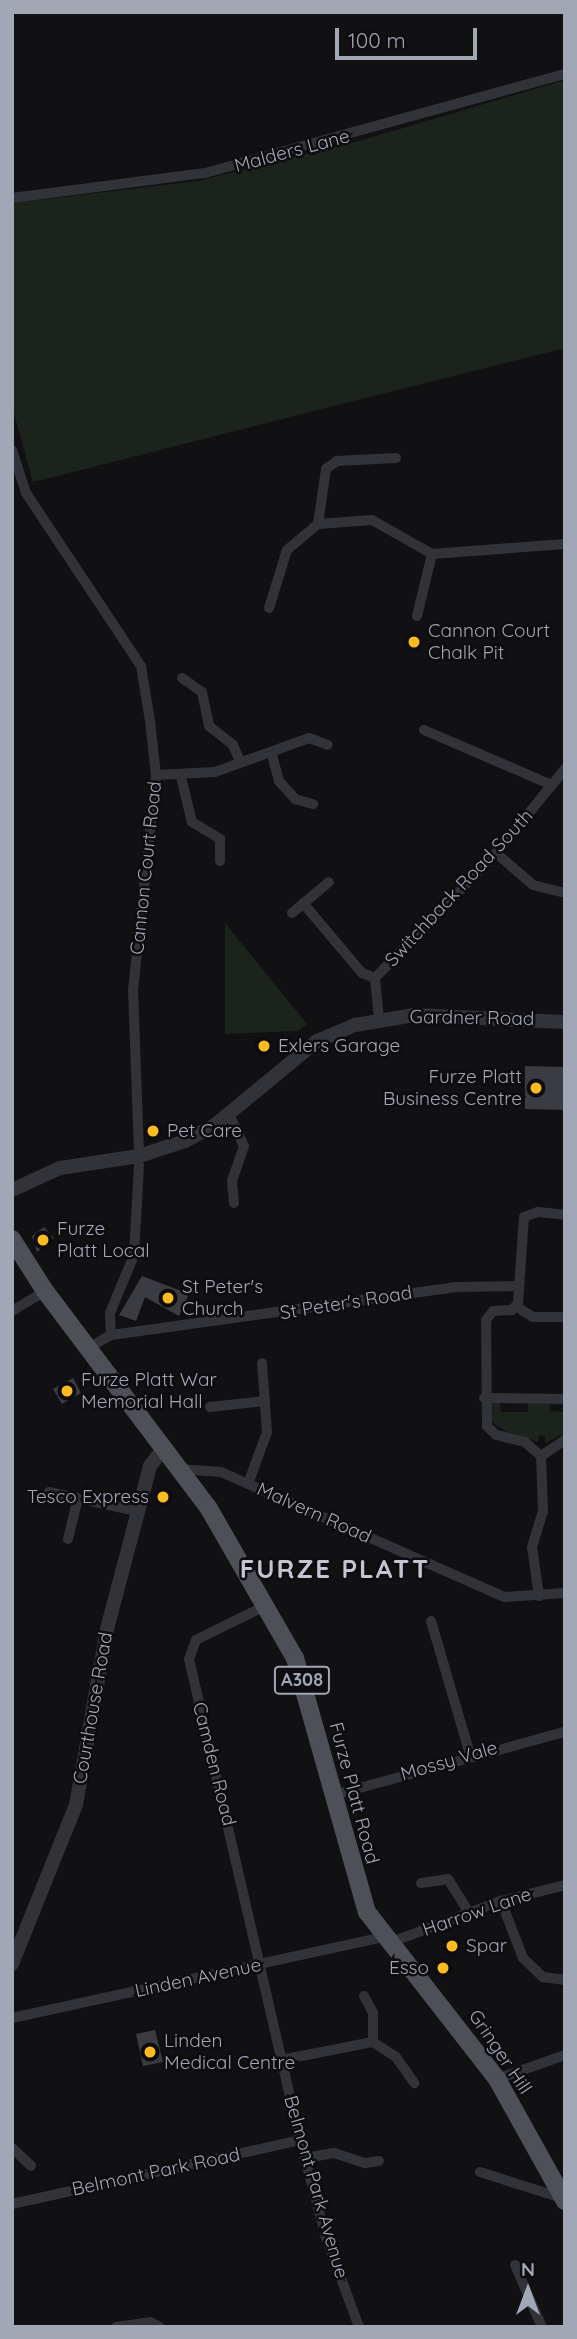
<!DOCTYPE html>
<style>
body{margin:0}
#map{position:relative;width:577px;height:2339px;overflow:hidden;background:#111113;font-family:Quicksand,sans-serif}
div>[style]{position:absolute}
.green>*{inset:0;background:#1c231d}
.building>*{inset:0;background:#3b3c41}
.minor>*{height:10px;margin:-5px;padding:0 5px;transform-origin:5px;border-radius:5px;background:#323338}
.tertiary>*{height:14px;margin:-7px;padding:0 7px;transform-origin:7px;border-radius:7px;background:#323338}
.primary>*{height:18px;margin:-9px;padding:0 9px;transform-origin:9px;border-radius:9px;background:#4e5057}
.dots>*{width:19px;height:19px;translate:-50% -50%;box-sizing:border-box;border:4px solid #0d0c0e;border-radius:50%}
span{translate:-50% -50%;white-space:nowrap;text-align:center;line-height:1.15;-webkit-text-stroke:5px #0d0c0e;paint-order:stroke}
.shield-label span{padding:2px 5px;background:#0d0c0e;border:2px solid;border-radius:5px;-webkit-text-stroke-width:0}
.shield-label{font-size:18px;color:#a2a7b5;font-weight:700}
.street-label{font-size:19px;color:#a2a7b5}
.poi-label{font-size:19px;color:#a2a7b5}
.left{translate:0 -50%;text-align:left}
.right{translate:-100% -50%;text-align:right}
.district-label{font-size:26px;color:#c3c6d0;font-weight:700;letter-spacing:2px}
.frame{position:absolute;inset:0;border:14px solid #a2a7b5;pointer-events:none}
.north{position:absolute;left:493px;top:2255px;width:70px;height:70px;-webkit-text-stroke:5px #0d0c0e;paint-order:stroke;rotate:0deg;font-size:19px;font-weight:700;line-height:28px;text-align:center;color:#a2a7b5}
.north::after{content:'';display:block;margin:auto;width:24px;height:32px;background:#a2a7b5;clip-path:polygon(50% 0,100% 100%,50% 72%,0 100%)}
.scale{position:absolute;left:335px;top:28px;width:142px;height:32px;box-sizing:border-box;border:4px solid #a2a7b5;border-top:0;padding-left:9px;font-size:21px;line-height:24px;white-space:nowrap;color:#a2a7b5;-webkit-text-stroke:5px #0d0c0e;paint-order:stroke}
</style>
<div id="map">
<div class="green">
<i style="clip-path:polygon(565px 80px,565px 348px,33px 482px,12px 406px,12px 203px,198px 181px,366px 139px)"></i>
<i style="clip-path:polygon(225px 923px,307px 1024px,298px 1031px,225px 1034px)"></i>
<i style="clip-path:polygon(492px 1402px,500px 1403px,501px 1412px,528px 1412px,528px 1403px,550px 1404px,550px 1411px,563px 1412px,565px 1405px,565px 1433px,545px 1443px,545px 1436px,539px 1435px,538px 1442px,503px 1430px,491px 1421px)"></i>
</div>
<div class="building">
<i style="clip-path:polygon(525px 1066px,565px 1067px,565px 1110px,525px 1109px)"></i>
<i style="clip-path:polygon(44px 1227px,54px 1238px,37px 1252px,32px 1236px)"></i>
<i style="clip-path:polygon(142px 1276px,189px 1294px,179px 1316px,145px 1297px,136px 1321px,119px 1315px)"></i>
<i style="clip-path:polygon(73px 1378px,81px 1393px,62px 1404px,53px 1389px)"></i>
<i style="clip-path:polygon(155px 2030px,163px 2062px,143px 2066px,136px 2034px)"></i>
</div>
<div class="minor">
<i style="left:12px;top:198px;width:195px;rotate:-7.4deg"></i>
<i style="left:205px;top:173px;width:373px;rotate:-15.4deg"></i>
<i style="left:12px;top:450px;width:45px;rotate:72deg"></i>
<i style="left:26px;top:493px;width:208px;rotate:56.4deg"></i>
<i style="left:141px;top:666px;width:56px;rotate:80.7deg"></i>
<i style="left:150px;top:721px;width:54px;rotate:83.7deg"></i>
<i style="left:156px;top:775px;width:215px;rotate:96.1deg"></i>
<i style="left:133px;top:989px;width:167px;rotate:87.9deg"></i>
<i style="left:318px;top:524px;width:54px;rotate:-4.2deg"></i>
<i style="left:372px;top:520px;width:69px;rotate:29.5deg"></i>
<i style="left:432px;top:554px;width:133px;rotate:-4.3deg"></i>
<i style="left:269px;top:608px;width:61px;rotate:-72.8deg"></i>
<i style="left:287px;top:550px;width:40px;rotate:-40deg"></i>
<i style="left:318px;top:524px;width:56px;rotate:-81.7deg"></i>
<i style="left:326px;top:469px;width:14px;rotate:-36deg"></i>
<i style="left:337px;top:461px;width:59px;rotate:-2.9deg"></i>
<i style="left:417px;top:616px;width:64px;rotate:-76.4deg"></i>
<i style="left:182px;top:678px;width:24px;rotate:35deg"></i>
<i style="left:202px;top:692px;width:35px;rotate:78deg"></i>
<i style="left:209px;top:726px;width:31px;rotate:38deg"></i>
<i style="left:233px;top:745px;width:15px;rotate:67deg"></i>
<i style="left:424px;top:730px;width:139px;rotate:23.3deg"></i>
<i style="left:272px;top:755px;width:27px;rotate:75deg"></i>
<i style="left:279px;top:781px;width:24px;rotate:48deg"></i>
<i style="left:295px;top:799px;width:19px;rotate:16deg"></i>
<i style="left:156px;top:775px;width:59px;rotate:-2.9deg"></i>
<i style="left:215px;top:772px;width:100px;rotate:-19.9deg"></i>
<i style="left:309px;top:738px;width:20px;rotate:20deg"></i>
<i style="left:181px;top:777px;width:46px;rotate:76.3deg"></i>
<i style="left:192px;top:822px;width:33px;rotate:31deg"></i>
<i style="left:220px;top:839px;width:22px;rotate:90deg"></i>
<i style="left:496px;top:853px;width:49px;rotate:40.9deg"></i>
<i style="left:533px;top:885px;width:33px;rotate:14deg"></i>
<i style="left:303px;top:903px;width:92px;rotate:49.9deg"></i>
<i style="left:362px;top:973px;width:14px;rotate:21deg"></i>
<i style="left:292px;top:913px;width:48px;rotate:-40deg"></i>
<i style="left:379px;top:1019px;width:41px;rotate:-95.6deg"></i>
<i style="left:375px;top:978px;width:174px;rotate:-45.9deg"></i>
<i style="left:496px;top:853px;width:109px;rotate:-50.6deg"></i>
<i style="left:229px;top:1114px;width:35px;rotate:65deg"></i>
<i style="left:244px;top:1146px;width:37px;rotate:109deg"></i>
<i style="left:232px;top:1181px;width:22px;rotate:85deg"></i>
<i style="left:517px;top:1307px;width:19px;rotate:32deg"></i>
<i style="left:533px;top:1317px;width:32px"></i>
<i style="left:12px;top:1311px;width:39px;rotate:-31deg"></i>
<i style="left:111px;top:1335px;width:22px;rotate:-93deg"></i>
<i style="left:110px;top:1313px;width:63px;rotate:-67.5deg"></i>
<i style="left:134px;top:1255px;width:90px;rotate:-86.8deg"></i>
<i style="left:89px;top:1348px;width:26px;rotate:-31deg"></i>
<i style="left:111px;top:1335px;width:347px;rotate:-7.9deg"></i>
<i style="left:455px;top:1287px;width:64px;rotate:-0.9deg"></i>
<i style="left:484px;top:1398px;width:81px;rotate:0.7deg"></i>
<i style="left:210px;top:1407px;width:55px;rotate:-6.2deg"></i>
<i style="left:541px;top:1456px;width:21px;rotate:-139deg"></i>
<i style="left:525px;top:1442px;width:30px;rotate:-166deg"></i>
<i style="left:496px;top:1435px;width:13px;rotate:-135deg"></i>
<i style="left:487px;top:1426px;width:106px;rotate:-90.5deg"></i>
<i style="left:486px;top:1320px;width:11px;rotate:-52deg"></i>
<i style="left:493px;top:1311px;width:19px;rotate:-3deg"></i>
<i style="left:512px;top:1310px;width:9px;rotate:-49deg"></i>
<i style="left:518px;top:1303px;width:86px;rotate:-86deg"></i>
<i style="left:524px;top:1217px;width:15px;rotate:-20deg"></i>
<i style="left:538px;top:1212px;width:27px;rotate:6deg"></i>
<i style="left:541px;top:1456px;width:29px;rotate:-34deg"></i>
<i style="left:179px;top:1469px;width:42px;rotate:4.1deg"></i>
<i style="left:221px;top:1472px;width:310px;rotate:23.8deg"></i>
<i style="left:505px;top:1597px;width:60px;rotate:-3.8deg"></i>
<i style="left:248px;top:1484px;width:55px;rotate:-69.9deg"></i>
<i style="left:267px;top:1432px;width:69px;rotate:-94.1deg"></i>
<i style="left:49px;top:1492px;width:90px;rotate:12.2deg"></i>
<i style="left:68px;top:1539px;width:42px;rotate:-76.3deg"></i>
<i style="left:539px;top:1596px;width:49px;rotate:-98.1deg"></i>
<i style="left:532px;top:1547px;width:37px;rotate:-73deg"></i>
<i style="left:543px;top:1512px;width:56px;rotate:-92deg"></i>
<i style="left:265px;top:1606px;width:77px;rotate:153.8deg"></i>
<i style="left:196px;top:1640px;width:20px;rotate:110deg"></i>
<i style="left:189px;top:1659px;width:494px;rotate:77deg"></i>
<i style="left:300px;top:2140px;width:100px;rotate:75deg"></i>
<i style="left:326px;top:2237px;width:96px;rotate:69.9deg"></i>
<i style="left:431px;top:1621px;width:139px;rotate:73.7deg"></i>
<i style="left:334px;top:1795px;width:239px;rotate:-15.3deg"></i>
<i style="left:421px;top:1883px;width:27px;rotate:-8deg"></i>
<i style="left:448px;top:1879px;width:40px;rotate:58deg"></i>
<i style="left:501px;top:1901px;width:61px;rotate:68.9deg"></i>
<i style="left:523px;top:1958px;width:28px;rotate:44deg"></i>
<i style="left:543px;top:1977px;width:22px;rotate:8deg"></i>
<i style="left:389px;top:1943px;width:120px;rotate:-20.6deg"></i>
<i style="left:501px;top:1901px;width:66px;rotate:-14deg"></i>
<i style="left:364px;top:1996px;width:19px;rotate:62deg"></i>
<i style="left:373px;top:2013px;width:29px;rotate:90deg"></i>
<i style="left:12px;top:2018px;width:381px;rotate:-12.3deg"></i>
<i style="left:281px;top:2060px;width:94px;rotate:-11.1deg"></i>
<i style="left:373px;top:2042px;width:27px;rotate:33deg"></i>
<i style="left:396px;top:2057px;width:32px;rotate:55deg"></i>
<i style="left:497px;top:2079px;width:72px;rotate:-19.4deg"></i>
<i style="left:12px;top:2148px;width:26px;rotate:43deg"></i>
<i style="left:305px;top:2158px;width:29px;rotate:-10deg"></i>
<i style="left:334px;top:2153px;width:33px;rotate:18deg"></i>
<i style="left:365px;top:2163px;width:14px;rotate:-8deg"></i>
<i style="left:480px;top:2172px;width:86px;rotate:17.6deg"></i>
<i style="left:12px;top:2204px;width:295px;rotate:-12.5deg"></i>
<i style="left:515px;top:2265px;width:68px;rotate:66.5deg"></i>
<i style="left:116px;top:2327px;width:34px;rotate:-8deg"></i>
<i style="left:150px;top:2322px;width:11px;rotate:27deg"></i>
</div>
<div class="tertiary">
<i style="left:12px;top:1190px;width:53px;rotate:-24.6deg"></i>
<i style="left:60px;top:1168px;width:80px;rotate:-8.6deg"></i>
<i style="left:139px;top:1156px;width:48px;rotate:-18.1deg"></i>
<i style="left:185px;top:1141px;width:34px;rotate:-28deg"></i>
<i style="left:215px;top:1125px;width:132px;rotate:-39.5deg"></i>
<i style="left:317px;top:1041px;width:41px;rotate:-22.8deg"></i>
<i style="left:355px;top:1025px;width:60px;rotate:-9.6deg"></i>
<i style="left:414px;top:1015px;width:151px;rotate:2.7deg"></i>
<i style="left:12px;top:1964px;width:171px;rotate:-68.1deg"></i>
<i style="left:76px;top:1805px;width:179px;rotate:-80deg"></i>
<i style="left:107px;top:1629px;width:169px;rotate:-75.2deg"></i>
<i style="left:150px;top:1466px;width:21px;rotate:-53deg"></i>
</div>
<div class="primary">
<i style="left:12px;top:1239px;width:62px;rotate:57.6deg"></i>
<i style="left:45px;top:1291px;width:271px;rotate:53deg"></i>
<i style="left:208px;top:1507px;width:174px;rotate:60.1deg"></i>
<i style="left:295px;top:1658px;width:264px;rotate:74.2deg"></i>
<i style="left:367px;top:1912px;width:212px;rotate:52.1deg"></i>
<i style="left:497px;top:2079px;width:140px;rotate:60.9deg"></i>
</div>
<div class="dots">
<i style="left:414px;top:642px;background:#fbbb21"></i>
<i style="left:264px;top:1046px;background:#fbbb21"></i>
<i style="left:536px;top:1088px;background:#fbbb21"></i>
<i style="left:153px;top:1131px;background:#fbbb21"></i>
<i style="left:43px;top:1240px;background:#fbbb21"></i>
<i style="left:168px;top:1298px;background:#fbbb21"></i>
<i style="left:67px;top:1391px;background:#fbbb21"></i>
<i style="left:163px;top:1497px;background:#fbbb21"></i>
<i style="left:452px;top:1946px;background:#fbbb21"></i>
<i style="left:443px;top:1968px;background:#fbbb21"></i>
<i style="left:150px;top:2052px;background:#fbbb21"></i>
</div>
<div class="shield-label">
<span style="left:302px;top:1680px">A308</span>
</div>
<div class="street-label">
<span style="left:292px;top:151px;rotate:-15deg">Malders Lane</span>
<span style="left:146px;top:868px;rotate:-84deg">Cannon Court Road</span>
<span style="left:459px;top:888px;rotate:-47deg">Switchback Road South</span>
<span style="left:472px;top:1018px;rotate:1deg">Gardner Road</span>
<span style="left:346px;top:1303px;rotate:-9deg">St Peter's Road</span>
<span style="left:314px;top:1513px;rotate:24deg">Malvern Road</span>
<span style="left:93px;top:1708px;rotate:-80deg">Courthouse Road</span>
<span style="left:449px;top:1761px;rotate:-16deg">Mossy Vale</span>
<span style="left:214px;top:1764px;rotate:76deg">Camden Road</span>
<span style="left:354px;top:1793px;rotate:75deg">Furze Platt Road</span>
<span style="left:477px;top:1912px;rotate:-19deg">Harrow Lane</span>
<span style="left:198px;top:1978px;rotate:-12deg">Linden Avenue</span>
<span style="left:500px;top:2052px;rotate:56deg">Gringer Hill</span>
<span style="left:156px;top:2172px;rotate:-12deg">Belmont Park Road</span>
<span style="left:316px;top:2187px;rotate:74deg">Belmont Park Avenue</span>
</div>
<div class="poi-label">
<span class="left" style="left:428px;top:642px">Cannon Court<br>Chalk Pit</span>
<span class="left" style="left:278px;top:1046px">Exlers Garage</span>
<span class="right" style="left:522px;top:1088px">Furze Platt<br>Business Centre</span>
<span class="left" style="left:167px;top:1131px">Pet Care</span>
<span class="left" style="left:57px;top:1240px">Furze<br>Platt Local</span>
<span class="left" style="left:182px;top:1298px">St Peter's<br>Church</span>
<span class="left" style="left:81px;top:1391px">Furze Platt War<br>Memorial Hall</span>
<span class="right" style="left:149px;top:1497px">Tesco Express</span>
<span class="left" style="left:466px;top:1946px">Spar</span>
<span class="right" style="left:429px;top:1968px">Esso</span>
<span class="left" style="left:164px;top:2052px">Linden<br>Medical Centre</span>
</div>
<div class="district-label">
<span style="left:335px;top:1569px">FURZE PLATT</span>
</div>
<div class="frame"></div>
<div class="north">N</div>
<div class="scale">100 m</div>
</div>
